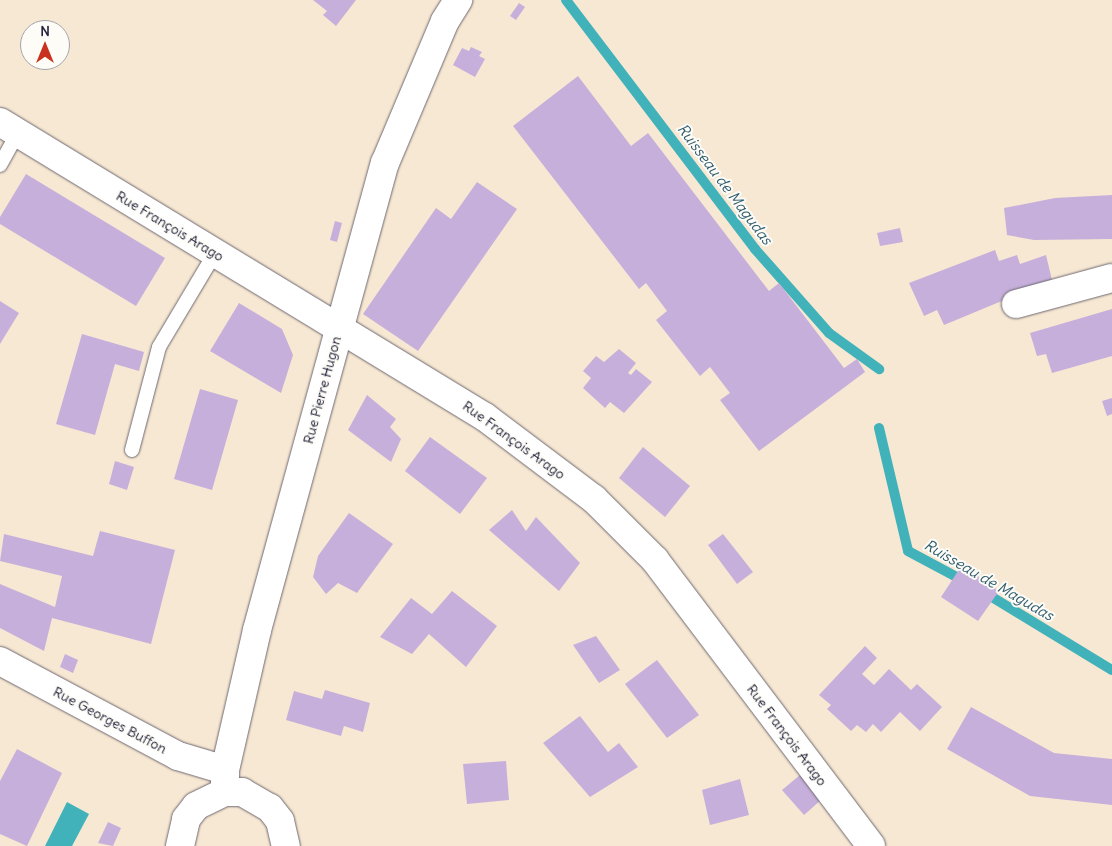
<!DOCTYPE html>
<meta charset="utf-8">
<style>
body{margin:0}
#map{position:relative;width:1112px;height:846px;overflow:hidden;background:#f7e8d3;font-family:Delius,sans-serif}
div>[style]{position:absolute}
.water>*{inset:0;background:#42b2ba}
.stream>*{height:10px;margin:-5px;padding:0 5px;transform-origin:5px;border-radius:5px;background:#42b2ba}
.building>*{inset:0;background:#c7afdb}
.roads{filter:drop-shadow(0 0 1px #6d6770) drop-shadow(0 0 1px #6d6770)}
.service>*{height:14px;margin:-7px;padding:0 7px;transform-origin:7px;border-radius:7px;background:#fff}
.minor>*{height:28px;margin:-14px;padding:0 14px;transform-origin:14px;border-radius:14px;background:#fff}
.tertiary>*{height:28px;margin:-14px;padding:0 14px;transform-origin:14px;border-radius:14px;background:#fff}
span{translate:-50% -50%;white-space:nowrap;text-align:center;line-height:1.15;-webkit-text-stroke:4px #fdfcf7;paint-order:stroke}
.street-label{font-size:14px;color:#22223b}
.water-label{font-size:15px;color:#2f5c6e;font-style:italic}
.north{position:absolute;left:20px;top:20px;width:50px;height:50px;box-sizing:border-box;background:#fdfcf7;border:1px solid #a5a5ac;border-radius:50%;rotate:0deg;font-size:14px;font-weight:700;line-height:20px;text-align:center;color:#22223b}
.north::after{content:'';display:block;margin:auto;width:18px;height:22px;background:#c8321e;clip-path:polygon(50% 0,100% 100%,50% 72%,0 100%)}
</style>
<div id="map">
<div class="water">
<i style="clip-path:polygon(67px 802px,89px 814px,72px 846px,45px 846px)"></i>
</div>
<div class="stream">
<i style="left:566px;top:0;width:313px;rotate:52.8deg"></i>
<i style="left:755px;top:249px;width:112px;rotate:48.6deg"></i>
<i style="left:829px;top:333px;width:62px;rotate:35.8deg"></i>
<i style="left:879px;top:428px;width:126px;rotate:76.7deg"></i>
<i style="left:908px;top:551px;width:66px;rotate:28.1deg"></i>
<i style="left:982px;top:591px;width:152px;rotate:31.3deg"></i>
</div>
<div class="building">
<i style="clip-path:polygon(313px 0,356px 0,336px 26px,323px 15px,327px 11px)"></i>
<i style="clip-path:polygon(519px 3px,525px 7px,516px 20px,510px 16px)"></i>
<i style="clip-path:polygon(471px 47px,482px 52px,479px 56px,485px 59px,475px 77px,453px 65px,462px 48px,469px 51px)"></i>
<i style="clip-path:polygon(578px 76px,631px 146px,648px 133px,769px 291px,779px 283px,844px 368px,857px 359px,865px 372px,759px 451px,720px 400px,730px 393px,710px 367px,700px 376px,656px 320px,667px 311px,646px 283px,639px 289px,513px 126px)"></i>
<i style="clip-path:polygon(26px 174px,165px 258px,136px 306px,0 224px,0 217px)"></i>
<i style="clip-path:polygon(477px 182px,517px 209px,418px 351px,363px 314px,436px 208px,451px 219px)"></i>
<i style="clip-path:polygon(1112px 195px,1112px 239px,1034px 240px,1007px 235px,1004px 208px,1055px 198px)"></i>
<i style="clip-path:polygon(335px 221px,342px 223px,337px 242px,330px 240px)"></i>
<i style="clip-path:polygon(900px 228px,903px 242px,880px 246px,877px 233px)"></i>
<i style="clip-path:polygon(995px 250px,999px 261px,1017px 255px,1020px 264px,1046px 255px,1052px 280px,944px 325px,937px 310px,924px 316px,909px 283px)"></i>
<i style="clip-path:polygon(0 301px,19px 313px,0 344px)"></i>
<i style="clip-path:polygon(239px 303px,282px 329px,293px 355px,281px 393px,210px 351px)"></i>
<i style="clip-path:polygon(1112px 309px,1112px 356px,1052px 373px,1046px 354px,1037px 356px,1030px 333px)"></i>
<i style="clip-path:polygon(82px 334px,144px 352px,139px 371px,115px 364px,95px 435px,56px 424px)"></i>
<i style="clip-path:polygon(619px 349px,636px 363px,628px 373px,631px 375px,636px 369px,652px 382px,624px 413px,610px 402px,605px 408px,583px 388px,591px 378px,583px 371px,596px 356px,604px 362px)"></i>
<i style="clip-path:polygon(200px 389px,238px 400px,212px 490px,174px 479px)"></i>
<i style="clip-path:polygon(367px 395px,396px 419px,390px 427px,401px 439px,391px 462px,348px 430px)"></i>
<i style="clip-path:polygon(1112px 398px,1112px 414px,1107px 416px,1102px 401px)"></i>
<i style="clip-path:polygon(430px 437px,487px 478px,460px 514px,405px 471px)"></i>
<i style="clip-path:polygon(643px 447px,690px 486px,665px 517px,619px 478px)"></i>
<i style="clip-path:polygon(115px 461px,134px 467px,127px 490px,109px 484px)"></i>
<i style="clip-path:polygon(512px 510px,526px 531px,536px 517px,580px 563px,559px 591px,489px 530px)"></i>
<i style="clip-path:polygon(349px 513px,393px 544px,357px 593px,338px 583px,326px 594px,313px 577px,318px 556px)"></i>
<i style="clip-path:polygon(100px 531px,175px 550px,151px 644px,52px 618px,44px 651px,0 628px,0 584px,55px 607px,62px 576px,0 561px,4px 534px,93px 556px)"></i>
<i style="clip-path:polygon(723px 534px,753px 572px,737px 584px,708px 545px)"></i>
<i style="clip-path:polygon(962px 565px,999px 591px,978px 621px,941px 597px)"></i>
<i style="clip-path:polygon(452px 591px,497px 626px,466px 667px,429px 634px,412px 654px,380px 637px,411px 598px,432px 614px)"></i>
<i style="clip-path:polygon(596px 636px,620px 670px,599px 683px,573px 645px)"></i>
<i style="clip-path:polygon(865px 646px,877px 658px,862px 674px,874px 685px,889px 669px,911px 690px,917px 684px,942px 707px,920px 731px,900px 712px,881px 732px,873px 724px,866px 732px,857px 725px,851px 731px,827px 709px,831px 705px,819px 695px)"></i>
<i style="clip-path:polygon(65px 654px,78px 660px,73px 673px,60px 667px)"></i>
<i style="clip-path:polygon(657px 660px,699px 715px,667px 738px,625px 684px)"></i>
<i style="clip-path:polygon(325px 690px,370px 703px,363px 732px,344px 726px,341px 736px,286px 720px,294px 691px,322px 699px)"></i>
<i style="clip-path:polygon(971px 707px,1054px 753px,1112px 759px,1112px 805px,1030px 796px,947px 749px)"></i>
<i style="clip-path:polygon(580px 716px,608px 752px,619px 743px,638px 767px,590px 797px,543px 743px)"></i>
<i style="clip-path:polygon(17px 749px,62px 773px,27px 846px,0 834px,0 781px)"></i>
<i style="clip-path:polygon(506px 761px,509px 800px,467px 804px,463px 764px)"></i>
<i style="clip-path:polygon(800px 775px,821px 800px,804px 815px,782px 790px)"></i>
<i style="clip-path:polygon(740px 779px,749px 815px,710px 825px,702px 790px)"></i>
<i style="clip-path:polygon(108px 822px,121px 828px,113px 846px,98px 843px)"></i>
</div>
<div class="roads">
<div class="service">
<i style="left:0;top:165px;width:37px;rotate:-61deg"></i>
<i style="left:132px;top:450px;width:106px;rotate:-75.3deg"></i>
<i style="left:159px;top:347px;width:109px;rotate:-59.2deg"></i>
</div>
<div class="minor">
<i style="left:0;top:122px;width:568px;rotate:31.31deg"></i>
<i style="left:485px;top:417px;width:136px;rotate:37deg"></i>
<i style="left:594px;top:499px;width:86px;rotate:45deg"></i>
<i style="left:655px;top:560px;width:358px;rotate:52.9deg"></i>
<i style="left:1016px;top:304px;width:99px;rotate:-15.2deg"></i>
<i style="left:0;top:661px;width:202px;rotate:28.1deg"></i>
<i style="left:178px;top:756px;width:49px;rotate:16.6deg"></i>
<i style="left:225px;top:792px;width:22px;rotate:-90deg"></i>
<i style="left:225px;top:770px;width:144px;rotate:-77.1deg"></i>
<i style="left:257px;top:630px;width:484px;rotate:-74.7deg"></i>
<i style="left:385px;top:163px;width:154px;rotate:-67.1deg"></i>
<i style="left:445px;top:21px;width:25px;rotate:-58deg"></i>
</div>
<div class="tertiary">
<i style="left:180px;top:846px;width:28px;rotate:-77deg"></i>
<i style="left:186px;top:819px;width:16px;rotate:-52deg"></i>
<i style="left:196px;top:806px;width:32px;rotate:-26deg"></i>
<i style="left:225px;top:792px;width:17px"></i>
<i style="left:242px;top:792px;width:32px;rotate:30deg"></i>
<i style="left:270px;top:808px;width:16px;rotate:52deg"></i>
<i style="left:280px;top:821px;width:26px;rotate:77deg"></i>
</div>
</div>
<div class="street-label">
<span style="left:170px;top:226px;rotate:31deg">Rue François Arago</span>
<span style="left:322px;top:390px;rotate:-75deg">Rue Pierre Hugon</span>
<span style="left:514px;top:440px;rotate:36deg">Rue François Arago</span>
<span style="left:110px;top:720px;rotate:28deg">Rue Georges Buffon</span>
<span style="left:787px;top:735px;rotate:53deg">Rue François Arago</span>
</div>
<div class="water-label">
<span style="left:725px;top:184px;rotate:53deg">Ruisseau de Magudas</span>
<span style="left:989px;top:580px;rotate:30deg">Ruisseau de Magudas</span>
</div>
<div class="north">N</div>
</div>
